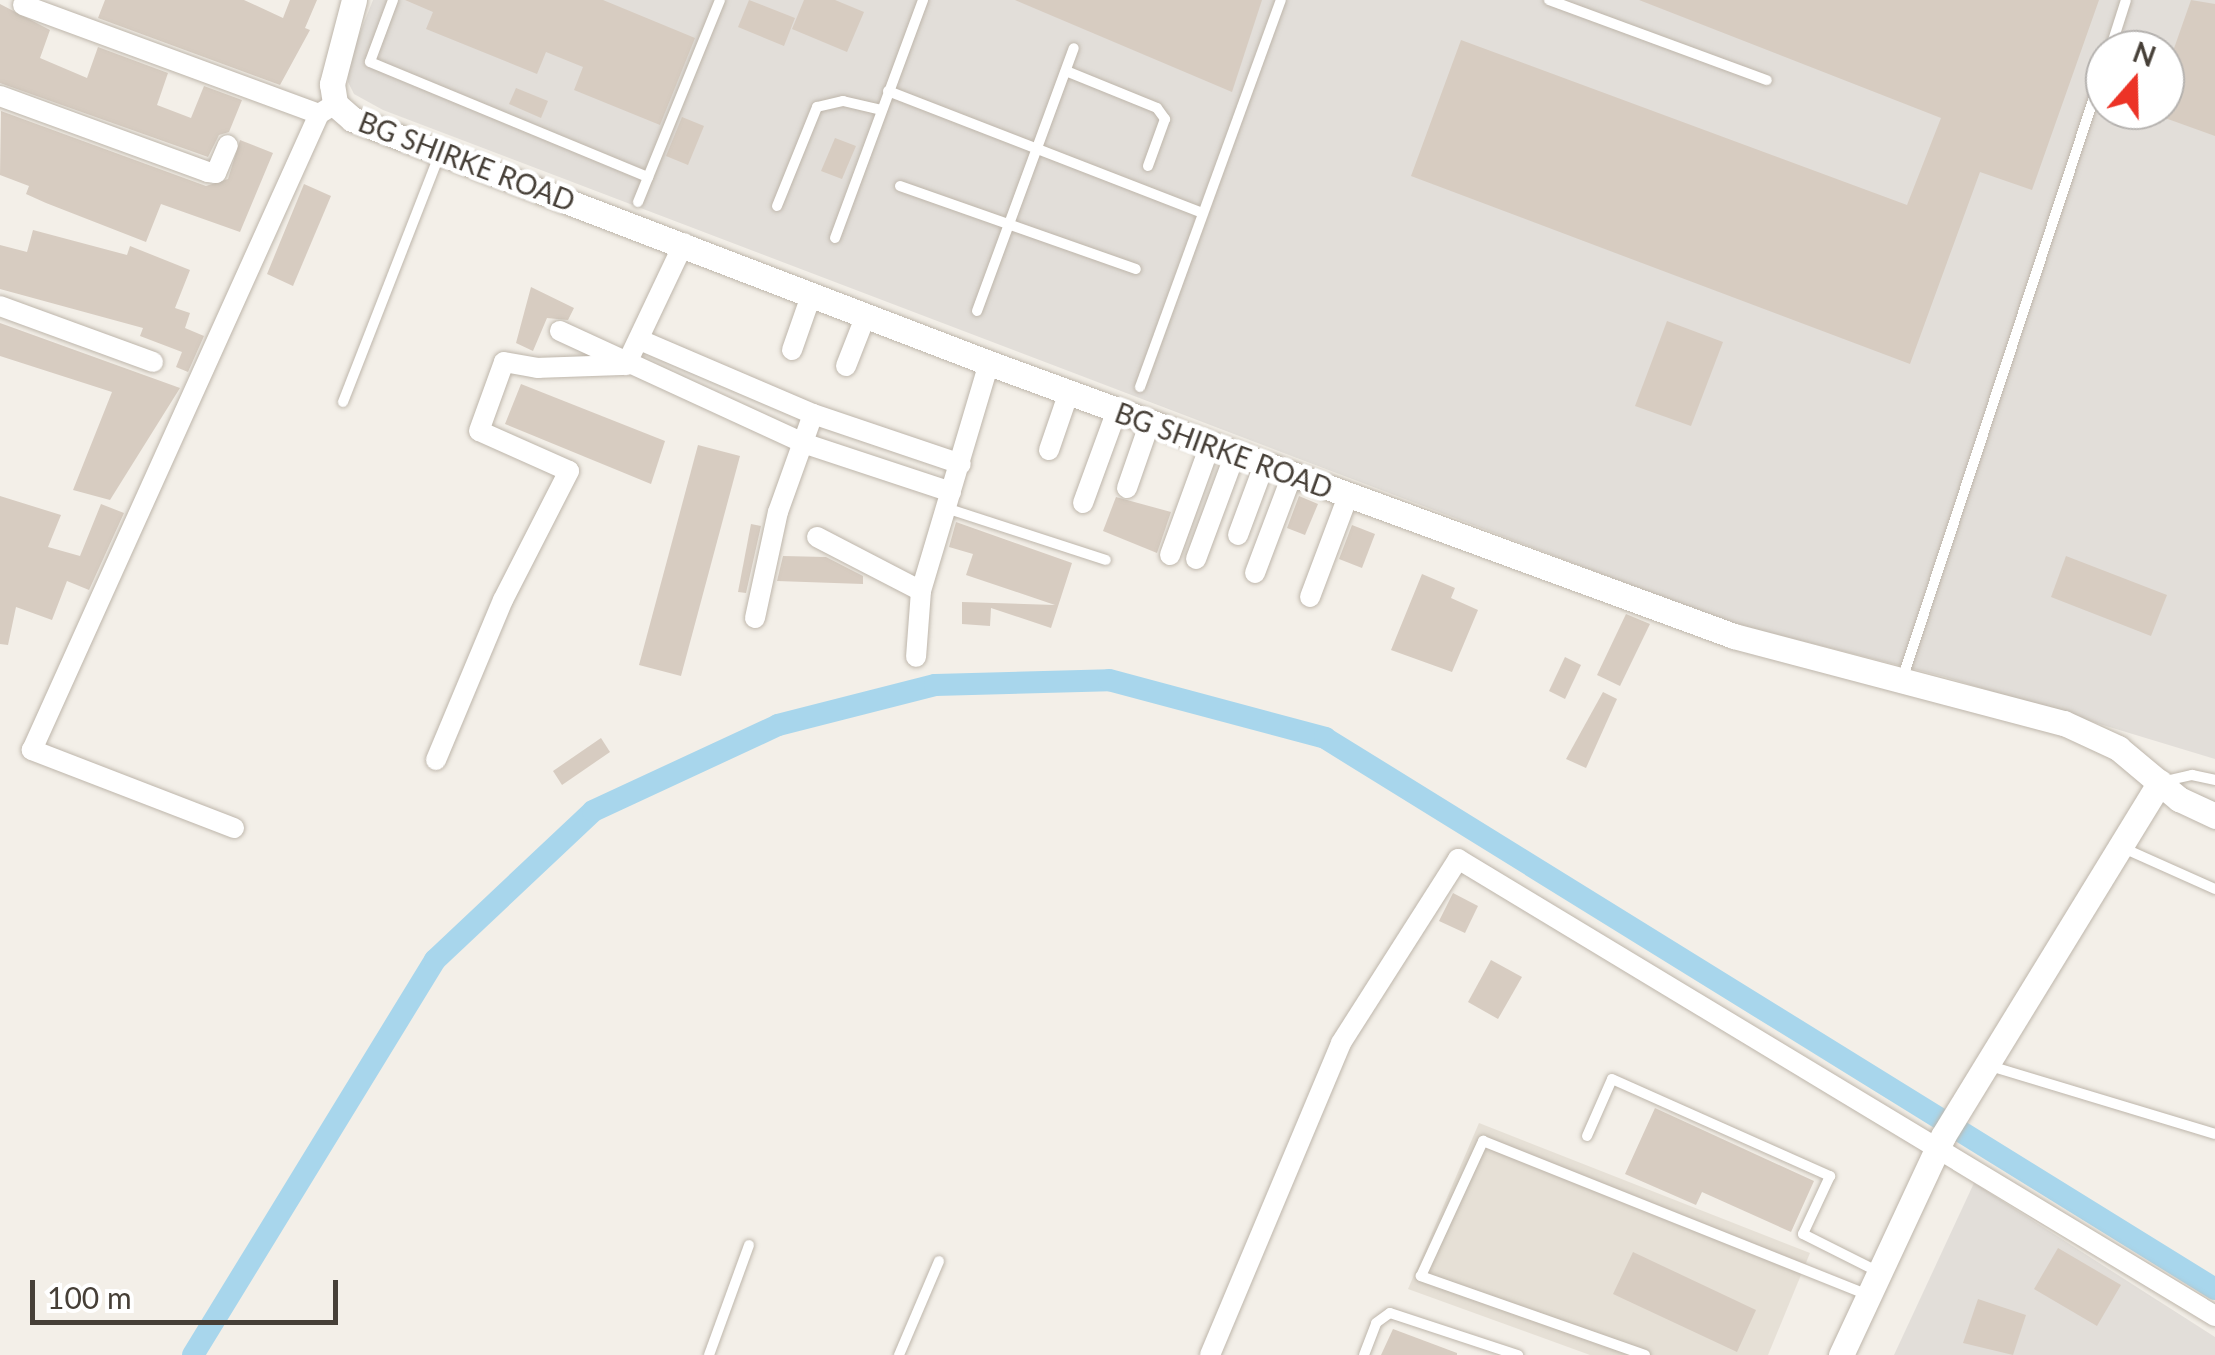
<!DOCTYPE html>
<style>
body{margin:0}
#map{position:relative;width:2215px;height:1355px;overflow:hidden;background:#f3efe8;font-family:Lato,sans-serif}
div>[style]{position:absolute}
.residential>*{inset:0;background:#e6e0d6}
.industrial>*{inset:0;background:#e2ded9}
.canal>*{height:22px;margin:-11px;padding:0 11px;transform-origin:11px;border-radius:11px;background:#a8d6ec}
.building>*{inset:0;background:#d7ccc1}
.roads{filter:drop-shadow(0 0 2px #beb6ab) drop-shadow(0 0 2px #beb6ab)}
.service>*{height:10px;margin:-5px;padding:0 5px;transform-origin:5px;border-radius:5px;background:#fff}
.minor>*{height:20px;margin:-10px;padding:0 10px;transform-origin:10px;border-radius:10px;background:#fff}
.tertiary>*{height:25px;margin:-12.5px;padding:0 12.5px;transform-origin:12.5px;border-radius:12.5px;background:#fff}
span{translate:-50% -50%;white-space:nowrap;text-align:center;line-height:1.15;-webkit-text-stroke:9px #fff;paint-order:stroke}
.street-label{font-size:28px;color:#463f37}
.north{position:absolute;left:2085px;top:30px;width:100px;height:100px;box-sizing:border-box;background:#fff;border:2px solid #b5b2af;border-radius:50%;rotate:20deg;font-size:28px;font-weight:700;line-height:40px;text-align:center;color:#463f37}
.north::after{content:'';display:block;margin:auto;width:35px;height:45px;background:#ec3326;clip-path:polygon(50% 0,100% 100%,50% 72%,0 100%)}
.scale{position:absolute;left:30px;top:1280px;width:308px;height:45px;box-sizing:border-box;border:5px solid #463f37;border-top:0;padding-left:12px;font-size:30px;line-height:35px;white-space:nowrap;color:#463f37;-webkit-text-stroke:8px #fff;paint-order:stroke}
</style>
<div id="map">
<div class="residential">
<i style="clip-path:polygon(1479px 1123px,1810px 1253px,1768px 1355px,1590px 1355px,1408px 1289px)"></i>
</div>
<div class="industrial">
<i style="clip-path:polygon(evenodd,373px 0,2215px 0,2215px 759px,1945px 677px,1728px 622px,383px 110px,354px 94px,348px 82px,348px 63px,373px 0,2105px 50px,2165px 50px,2165px 110px,2105px 110px,2105px 50px)"></i>
<i style="clip-path:polygon(1974px 1183px,2215px 1337px,2215px 1355px,1894px 1355px)"></i>
</div>
<div class="canal">
<i style="left:193px;top:1355px;width:463px;rotate:-58.5deg"></i>
<i style="left:435px;top:960px;width:217px;rotate:-43.3deg"></i>
<i style="left:593px;top:811px;width:204px;rotate:-24.9deg"></i>
<i style="left:778px;top:725px;width:162px;rotate:-14.3deg"></i>
<i style="left:935px;top:685px;width:174px;rotate:-1.6deg"></i>
<i style="left:1109px;top:680px;width:224px;rotate:15deg"></i>
<i style="left:1325px;top:738px;width:1047px;rotate:31.76deg"></i>
</div>
<div class="building">
<i style="clip-path:polygon(105px 0,244px 0,283px 18px,290px 0,317px 0,305px 28px,310px 30px,280px 85px,98px 18px)"></i>
<i style="clip-path:polygon(405px 0,603px 0,695px 38px,660px 125px,574px 90px,583px 67px,546px 52px,537px 74px,426px 29px,433px 12px)"></i>
<i style="clip-path:polygon(749px 0,795px 18px,784px 46px,738px 27px)"></i>
<i style="clip-path:polygon(804px 0,835px 0,864px 12px,847px 52px,792px 29px)"></i>
<i style="clip-path:polygon(1015px 0,1262px 0,1232px 92px)"></i>
<i style="clip-path:polygon(1639px 0,2099px 0,2032px 190px,1980px 172px,1910px 364px,1411px 176px,1461px 40px,1907px 205px,1941px 118px)"></i>
<i style="clip-path:polygon(2191px 0,2215px 4px,2215px 136px,2165px 118px,2165px 74px)"></i>
<i style="clip-path:polygon(0 4px,50px 30px,40px 58px,87px 78px,98px 47px,168px 73px,157px 105px,191px 118px,204px 86px,242px 100px,229px 132px,219px 135px,208px 157px,0 83px)"></i>
<i style="clip-path:polygon(516px 88px,548px 101px,541px 118px,509px 104px)"></i>
<i style="clip-path:polygon(1px 111px,206px 186px,228px 179px,240px 140px,273px 153px,240px 232px,161px 204px,146px 242px,46px 203px,26px 194px,29px 186px,0 175px)"></i>
<i style="clip-path:polygon(682px 117px,704px 126px,688px 165px,666px 156px)"></i>
<i style="clip-path:polygon(835px 138px,856px 146px,842px 179px,821px 171px)"></i>
<i style="clip-path:polygon(304px 184px,331px 196px,293px 286px,267px 274px)"></i>
<i style="clip-path:polygon(33px 230px,127px 255px,130px 246px,190px 270px,175px 308px,190px 313px,185px 328px,204px 336px,188px 372px,176px 367px,182px 352px,140px 336px,143px 328px,0 289px,0 245px,27px 252px)"></i>
<i style="clip-path:polygon(531px 287px,574px 308px,568px 320px,547px 318px,533px 351px,516px 343px)"></i>
<i style="clip-path:polygon(1667px 321px,1723px 342px,1691px 426px,1635px 406px)"></i>
<i style="clip-path:polygon(0 323px,180px 388px,110px 500px,73px 490px,112px 392px,0 356px)"></i>
<i style="clip-path:polygon(521px 384px,665px 441px,651px 484px,505px 424px)"></i>
<i style="clip-path:polygon(698px 445px,740px 456px,681px 676px,639px 665px)"></i>
<i style="clip-path:polygon(0 496px,61px 515px,48px 547px,80px 556px,101px 504px,124px 513px,89px 590px,67px 581px,52px 620px,16px 607px,8px 645px,0 644px)"></i>
<i style="clip-path:polygon(1299px 496px,1318px 504px,1305px 535px,1287px 528px)"></i>
<i style="clip-path:polygon(1116px 497px,1171px 512px,1157px 553px,1103px 531px)"></i>
<i style="clip-path:polygon(956px 522px,1072px 563px,1051px 628px,991px 608px,990px 626px,962px 624px,962px 602px,1055px 605px,966px 575px,973px 554px,949px 547px)"></i>
<i style="clip-path:polygon(751px 524px,761px 526px,746px 593px,738px 592px)"></i>
<i style="clip-path:polygon(1352px 525px,1375px 534px,1362px 568px,1339px 559px)"></i>
<i style="clip-path:polygon(783px 556px,826px 557px,863px 576px,863px 584px,777px 581px)"></i>
<i style="clip-path:polygon(2066px 556px,2167px 595px,2151px 636px,2051px 597px)"></i>
<i style="clip-path:polygon(1422px 574px,1455px 588px,1451px 598px,1478px 610px,1452px 672px,1391px 650px)"></i>
<i style="clip-path:polygon(1626px 614px,1650px 624px,1620px 686px,1597px 675px)"></i>
<i style="clip-path:polygon(1565px 657px,1581px 665px,1565px 699px,1549px 691px)"></i>
<i style="clip-path:polygon(1603px 692px,1617px 699px,1586px 768px,1566px 759px)"></i>
<i style="clip-path:polygon(601px 738px,610px 752px,562px 785px,553px 771px)"></i>
<i style="clip-path:polygon(1453px 893px,1478px 906px,1465px 933px,1439px 921px)"></i>
<i style="clip-path:polygon(1491px 960px,1522px 977px,1498px 1019px,1468px 1002px)"></i>
<i style="clip-path:polygon(1655px 1108px,1814px 1181px,1791px 1232px,1702px 1192px,1696px 1205px,1625px 1174px)"></i>
<i style="clip-path:polygon(2058px 1248px,2121px 1285px,2097px 1326px,2034px 1289px)"></i>
<i style="clip-path:polygon(1633px 1252px,1756px 1310px,1737px 1352px,1613px 1294px)"></i>
<i style="clip-path:polygon(1978px 1299px,2026px 1315px,2013px 1355px,1963px 1343px)"></i>
<i style="clip-path:polygon(1393px 1329px,1457px 1353px,1457px 1355px,1381px 1355px)"></i>
</div>
<div class="roads">
<div class="service">
<i style="left:393px;top:0;width:66px;rotate:110.4deg"></i>
<i style="left:370px;top:62px;width:301px;rotate:22.5deg"></i>
<i style="left:1549px;top:0;width:232px;rotate:20.2deg"></i>
<i style="left:2110px;top:50px;width:52px;rotate:-72.3deg"></i>
<i style="left:1066px;top:71px;width:98px;rotate:22.1deg"></i>
<i style="left:1157px;top:108px;width:14px;rotate:54deg"></i>
<i style="left:1165px;top:119px;width:50px;rotate:109.9deg"></i>
<i style="left:888px;top:91px;width:337px;rotate:21.2deg"></i>
<i style="left:900px;top:186px;width:250px;rotate:19.4deg"></i>
<i style="left:638px;top:202px;width:218px;rotate:-67.9deg"></i>
<i style="left:777px;top:206px;width:107px;rotate:-68deg"></i>
<i style="left:817px;top:107px;width:27px;rotate:-13deg"></i>
<i style="left:843px;top:101px;width:39px;rotate:13deg"></i>
<i style="left:835px;top:238px;width:254px;rotate:-69.7deg"></i>
<i style="left:977px;top:311px;width:280px;rotate:-69.8deg"></i>
<i style="left:1140px;top:387px;width:412px;rotate:-70deg"></i>
<i style="left:343px;top:402px;width:267px;rotate:-68.7deg"></i>
<i style="left:946px;top:508px;width:168px;rotate:18deg"></i>
<i style="left:1902px;top:680px;width:649px;rotate:-71.76deg"></i>
<i style="left:2161px;top:782px;width:32px;rotate:-13deg"></i>
<i style="left:2192px;top:775px;width:24px;rotate:12deg"></i>
<i style="left:2121px;top:847px;width:103px;rotate:24.1deg"></i>
<i style="left:1990px;top:1066px;width:235px;rotate:16.8deg"></i>
<i style="left:1587px;top:1136px;width:62px;rotate:-66.3deg"></i>
<i style="left:1612px;top:1079px;width:239px;rotate:24deg"></i>
<i style="left:1830px;top:1176px;width:64px;rotate:115deg"></i>
<i style="left:1803px;top:1234px;width:83px;rotate:26.6deg"></i>
<i style="left:709px;top:1355px;width:117px;rotate:-70deg"></i>
<i style="left:899px;top:1355px;width:102px;rotate:-66.9deg"></i>
<i style="left:1364px;top:1355px;width:34px;rotate:-69deg"></i>
<i style="left:1376px;top:1323px;width:17px;rotate:-36deg"></i>
<i style="left:1390px;top:1313px;width:135px;rotate:18.2deg"></i>
<i style="left:1645px;top:1355px;width:238px;rotate:-160.6deg"></i>
<i style="left:1421px;top:1276px;width:149px;rotate:-65.3deg"></i>
<i style="left:1483px;top:1141px;width:412px;rotate:21.8deg"></i>
</div>
<div class="minor">
<i style="left:23px;top:5px;width:315px;rotate:20.2deg"></i>
<i style="left:0;top:96px;width:221px;rotate:20.1deg"></i>
<i style="left:208px;top:172px;width:8px;rotate:7deg"></i>
<i style="left:216px;top:173px;width:30px;rotate:-67deg"></i>
<i style="left:0;top:306px;width:163px;rotate:20.1deg"></i>
<i style="left:560px;top:331px;width:268px;rotate:24.7deg"></i>
<i style="left:803px;top:443px;width:156px;rotate:18.3deg"></i>
<i style="left:640px;top:340px;width:188px;rotate:23.2deg"></i>
<i style="left:813px;top:414px;width:156px;rotate:18.7deg"></i>
<i style="left:792px;top:350px;width:60px;rotate:-70.7deg"></i>
<i style="left:846px;top:366px;width:55px;rotate:-68.6deg"></i>
<i style="left:1049px;top:450px;width:61px;rotate:-71deg"></i>
<i style="left:1127px;top:488px;width:70px;rotate:-70.8deg"></i>
<i style="left:1083px;top:503px;width:99px;rotate:-69.9deg"></i>
<i style="left:1238px;top:535px;width:75px;rotate:-69.6deg"></i>
<i style="left:817px;top:537px;width:117px;rotate:27.4deg"></i>
<i style="left:921px;top:591px;width:66px;rotate:94.3deg"></i>
<i style="left:1170px;top:555px;width:117px;rotate:-70deg"></i>
<i style="left:1196px;top:559px;width:112px;rotate:-69.6deg"></i>
<i style="left:1255px;top:573px;width:105px;rotate:-69.3deg"></i>
<i style="left:921px;top:591px;width:238px;rotate:-73.4deg"></i>
<i style="left:1310px;top:597px;width:108px;rotate:-69.4deg"></i>
<i style="left:755px;top:618px;width:108px;rotate:-77.8deg"></i>
<i style="left:778px;top:512px;width:104px;rotate:-70.3deg"></i>
<i style="left:436px;top:760px;width:173px;rotate:-67.3deg"></i>
<i style="left:503px;top:600px;width:145px;rotate:-62.9deg"></i>
<i style="left:569px;top:471px;width:98px;rotate:-156deg"></i>
<i style="left:479px;top:431px;width:73px;rotate:-70.1deg"></i>
<i style="left:504px;top:362px;width:35px;rotate:10deg"></i>
<i style="left:538px;top:368px;width:88px;rotate:-2deg"></i>
<i style="left:626px;top:365px;width:135px;rotate:-64.6deg"></i>
<i style="left:234px;top:828px;width:217px;rotate:-158.9deg"></i>
<i style="left:32px;top:750px;width:698px;rotate:-65.71deg"></i>
<i style="left:319px;top:114px;width:19px;rotate:-32deg"></i>
<i style="left:1210px;top:1355px;width:338px;rotate:-67.2deg"></i>
<i style="left:1341px;top:1043px;width:218px;rotate:-57.5deg"></i>
<i style="left:1458px;top:859px;width:884px;rotate:31.12deg"></i>
</div>
<div class="tertiary">
<i style="left:354px;top:0;width:87px;rotate:104.7deg"></i>
<i style="left:332px;top:84px;width:20px;rotate:81deg"></i>
<i style="left:335px;top:104px;width:23px;rotate:41deg"></i>
<i style="left:352px;top:119px;width:682px;rotate:20.96deg"></i>
<i style="left:989px;top:363px;width:793px;rotate:20.13deg"></i>
<i style="left:1734px;top:636px;width:341px;rotate:14.8deg"></i>
<i style="left:2064px;top:723px;width:60px;rotate:24.8deg"></i>
<i style="left:2118px;top:748px;width:80px;rotate:39.9deg"></i>
<i style="left:2179px;top:799px;width:40px;rotate:25deg"></i>
<i style="left:1841px;top:1355px;width:242px;rotate:-65deg"></i>
<i style="left:1943px;top:1136px;width:415px;rotate:-58.5deg"></i>
</div>
</div>
<div class="street-label">
<span style="left:467px;top:161px;rotate:21deg">BG SHIRKE ROAD</span>
<span style="left:1224px;top:450px;rotate:20deg">BG SHIRKE ROAD</span>
</div>
<div class="north">N</div>
<div class="scale">100 m</div>
</div>
